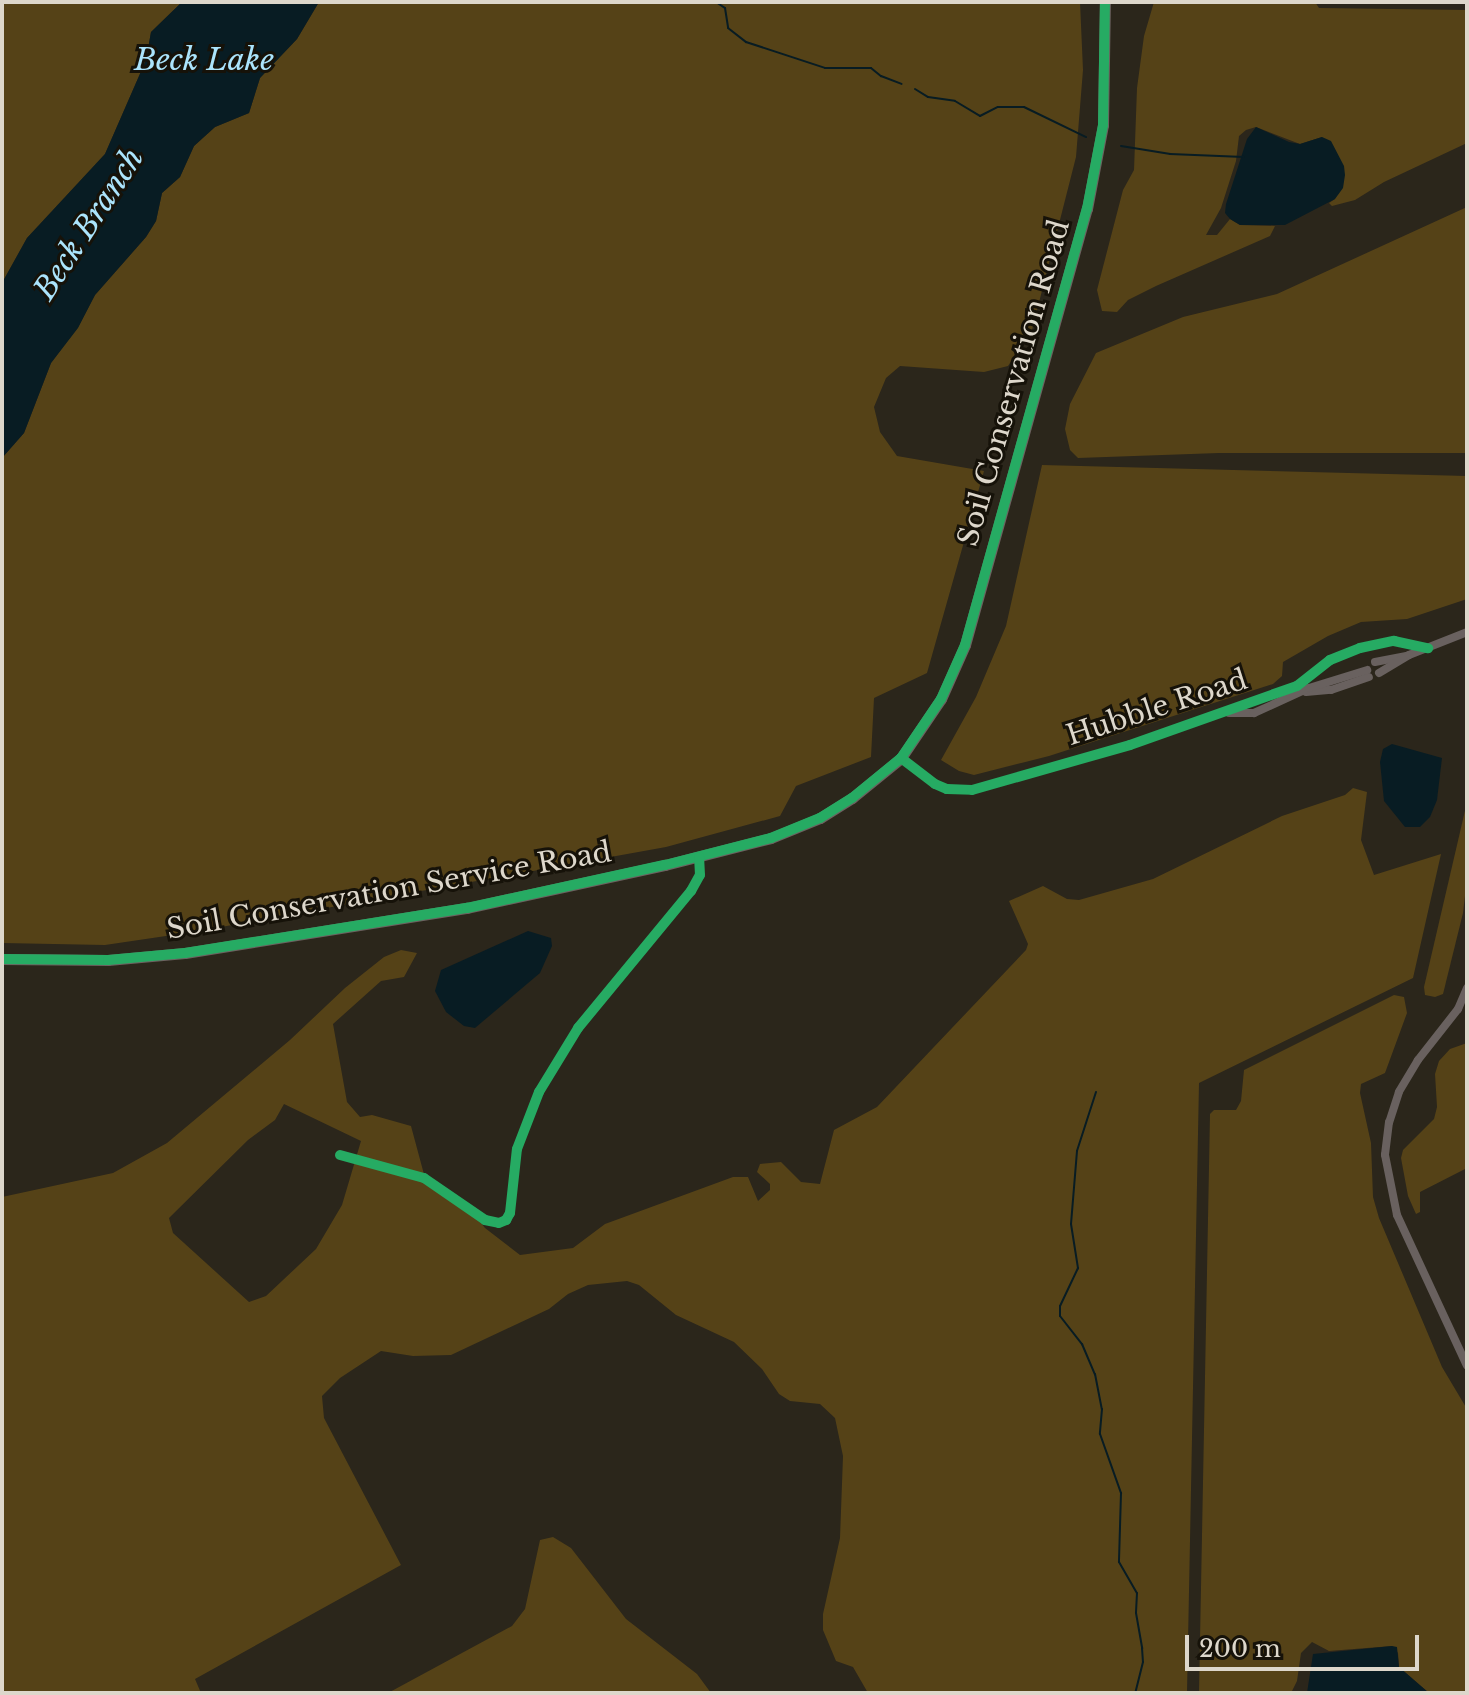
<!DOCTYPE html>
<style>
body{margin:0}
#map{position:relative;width:1469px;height:1695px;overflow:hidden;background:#2b261b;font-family:"Libre Baskerville",serif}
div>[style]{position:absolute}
.green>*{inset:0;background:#554217}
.water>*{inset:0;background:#081c23}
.stream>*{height:2px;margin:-1px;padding:0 1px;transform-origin:1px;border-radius:1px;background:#081c23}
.street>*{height:8px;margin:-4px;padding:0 4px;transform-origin:4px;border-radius:4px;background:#69615f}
.secondary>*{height:11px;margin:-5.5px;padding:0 5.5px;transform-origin:5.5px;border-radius:5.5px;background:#6c6260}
.cycleway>*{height:10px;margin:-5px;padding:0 5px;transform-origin:5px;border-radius:5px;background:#26ab63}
span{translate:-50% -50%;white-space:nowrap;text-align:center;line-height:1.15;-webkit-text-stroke:6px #161209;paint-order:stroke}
.street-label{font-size:28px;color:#ddd7cb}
.water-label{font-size:30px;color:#abe4fc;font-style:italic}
.frame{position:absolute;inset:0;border:4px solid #ddd7cb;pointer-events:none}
.scale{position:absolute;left:1185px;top:1635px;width:234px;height:36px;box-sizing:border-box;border:4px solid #ddd7cb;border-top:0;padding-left:10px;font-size:24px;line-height:28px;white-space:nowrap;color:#ddd7cb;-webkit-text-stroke:6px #161209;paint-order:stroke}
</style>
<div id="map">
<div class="green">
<i style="clip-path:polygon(2px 2px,182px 2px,151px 32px,146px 60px,105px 154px,27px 238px,2px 283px)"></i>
<i style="clip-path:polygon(319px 2px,1080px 2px,1083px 70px,1076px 157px,1032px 330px,1008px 366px,984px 372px,900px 366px,886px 378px,874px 407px,880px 432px,897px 456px,984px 471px,927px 673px,874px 698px,871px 757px,796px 786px,780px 816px,666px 847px,193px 932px,105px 945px,2px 943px,2px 458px,24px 433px,51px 363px,78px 327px,95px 295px,146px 237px,156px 221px,162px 193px,180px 177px,194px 146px,215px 127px,249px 113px,260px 78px,297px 39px)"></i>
<i style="clip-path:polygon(1154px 2px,1315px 2px,1319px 8px,1467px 10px,1467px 143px,1384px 182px,1355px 200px,1332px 206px,1329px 203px,1335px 199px,1322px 137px,1300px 144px,1256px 127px,1246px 130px,1239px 136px,1236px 161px,1221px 208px,1206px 235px,1217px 235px,1230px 219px,1240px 225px,1275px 226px,1270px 236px,1156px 286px,1128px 300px,1117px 312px,1102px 311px,1097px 290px,1123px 190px,1134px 170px,1137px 88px,1144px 36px)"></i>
<i style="clip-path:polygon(1467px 207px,1467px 453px,1219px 453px,1078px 458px,1070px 450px,1065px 429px,1070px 404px,1096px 353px,1183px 317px,1277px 294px)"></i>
<i style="clip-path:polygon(1042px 465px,1467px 476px,1467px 599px,1407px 619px,1361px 622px,1328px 636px,1283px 662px,1282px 676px,1273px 684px,1049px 756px,974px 775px,959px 771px,941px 760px,976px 697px,1006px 626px)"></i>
<i style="clip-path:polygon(evenodd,1353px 788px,1367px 792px,1361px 840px,1374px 875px,1441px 854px,1413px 978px,1199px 1083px,1187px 1693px,868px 1693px,853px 1667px,836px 1661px,823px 1630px,823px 1614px,840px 1538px,843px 1456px,835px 1418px,820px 1404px,790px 1401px,779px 1394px,762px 1369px,734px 1342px,676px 1315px,639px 1285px,627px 1281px,588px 1285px,568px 1294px,549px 1309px,451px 1355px,413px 1356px,381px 1351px,340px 1378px,322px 1396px,324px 1418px,401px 1565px,195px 1679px,201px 1693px,2px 1693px,2px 1197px,113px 1173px,167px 1143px,290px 1040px,345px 988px,384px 957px,401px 950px,417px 953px,404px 977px,381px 981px,333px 1024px,347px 1102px,360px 1117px,372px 1115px,411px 1126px,425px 1178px,466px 1204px,485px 1228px,520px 1255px,573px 1248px,605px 1224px,733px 1177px,748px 1177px,758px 1201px,770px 1190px,770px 1184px,757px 1172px,760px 1164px,781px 1162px,801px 1182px,820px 1184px,834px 1130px,877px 1107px,1026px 950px,1028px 944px,1009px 901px,1043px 886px,1067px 899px,1079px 900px,1153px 879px,1282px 816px,1345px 795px,1353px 788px,284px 1104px,361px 1141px,342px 1205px,316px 1249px,266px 1296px,249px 1302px,173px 1233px,169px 1218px,248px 1140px,275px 1120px,284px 1104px)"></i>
<i style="clip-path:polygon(1467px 802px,1467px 879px,1463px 913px,1443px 994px,1435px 997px,1425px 995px,1424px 987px)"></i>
<i style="clip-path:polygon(1394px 995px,1404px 997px,1407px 1013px,1385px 1073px,1361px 1084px,1360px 1093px,1371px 1143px,1373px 1197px,1379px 1218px,1442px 1367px,1467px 1409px,1467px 1693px,1429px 1693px,1399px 1667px,1398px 1653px,1392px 1646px,1329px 1651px,1312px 1642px,1301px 1653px,1297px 1681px,1291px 1693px,1199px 1693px,1210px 1114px,1214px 1110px,1236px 1110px,1241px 1101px,1244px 1070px)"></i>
<i style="clip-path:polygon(1467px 1043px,1467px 1168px,1420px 1192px,1420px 1212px,1416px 1214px,1408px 1196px,1401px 1158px,1403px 1150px,1434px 1119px,1437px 1107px,1435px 1074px,1439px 1061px,1450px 1049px)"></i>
<i style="clip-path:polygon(553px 1537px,571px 1548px,626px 1619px,697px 1674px,711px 1693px,388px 1693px,512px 1626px,525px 1609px,540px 1540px)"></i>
</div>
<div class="water">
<i style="clip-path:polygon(182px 2px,319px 2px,297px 39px,260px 78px,249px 113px,215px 127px,194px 146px,180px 177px,162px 193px,156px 221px,146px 237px,95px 295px,78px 328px,51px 363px,24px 433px,2px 458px,2px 283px,27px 238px,105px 154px,146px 60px,151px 32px)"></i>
<i style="clip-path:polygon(1256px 127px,1289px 142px,1300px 144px,1322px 137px,1331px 141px,1344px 166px,1345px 175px,1343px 188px,1335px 199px,1285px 225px,1240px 225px,1230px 219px,1225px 213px,1226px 204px,1247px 139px)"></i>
<i style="clip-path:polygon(1392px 744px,1442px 758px,1437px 800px,1430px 817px,1420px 827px,1405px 827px,1384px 801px,1380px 762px,1383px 749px)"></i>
<i style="clip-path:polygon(528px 931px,551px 938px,552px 946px,540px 973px,475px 1028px,464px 1026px,446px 1012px,435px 991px,441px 970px)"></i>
<i style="clip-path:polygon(1392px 1646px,1397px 1647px,1399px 1667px,1429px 1693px,1307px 1693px,1313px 1654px)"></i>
</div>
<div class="stream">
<i style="left:686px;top:2px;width:10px"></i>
<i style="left:716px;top:2px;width:11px;rotate:34deg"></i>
<i style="left:725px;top:8px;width:20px;rotate:81deg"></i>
<i style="left:728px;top:28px;width:23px;rotate:38deg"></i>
<i style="left:746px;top:42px;width:83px;rotate:18.2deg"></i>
<i style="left:825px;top:68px;width:46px"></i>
<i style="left:871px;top:68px;width:13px;rotate:39deg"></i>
<i style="left:881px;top:76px;width:22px;rotate:21deg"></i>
<i style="left:915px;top:89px;width:15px;rotate:32deg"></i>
<i style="left:928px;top:97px;width:27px;rotate:8deg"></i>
<i style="left:955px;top:101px;width:29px;rotate:31deg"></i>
<i style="left:980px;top:116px;width:20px;rotate:-27deg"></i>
<i style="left:998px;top:107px;width:26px"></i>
<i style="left:1024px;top:107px;width:69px;rotate:25.8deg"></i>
<i style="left:1121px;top:146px;width:50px;rotate:9.3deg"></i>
<i style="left:1170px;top:154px;width:74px;rotate:2.3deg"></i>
<i style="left:1096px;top:1092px;width:62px;rotate:107.9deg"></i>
<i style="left:1077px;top:1151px;width:73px;rotate:94.7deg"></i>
<i style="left:1071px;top:1224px;width:45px;rotate:81deg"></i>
<i style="left:1078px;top:1268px;width:42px;rotate:115.3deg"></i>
<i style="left:1060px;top:1306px;width:10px;rotate:90deg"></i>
<i style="left:1060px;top:1316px;width:36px;rotate:52deg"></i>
<i style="left:1082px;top:1344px;width:33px;rotate:67deg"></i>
<i style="left:1095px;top:1374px;width:36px;rotate:79deg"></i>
<i style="left:1102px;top:1409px;width:25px;rotate:95deg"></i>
<i style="left:1100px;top:1434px;width:63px;rotate:70.4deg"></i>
<i style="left:1121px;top:1493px;width:69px;rotate:91.7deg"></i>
<i style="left:1119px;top:1562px;width:36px;rotate:60deg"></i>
<i style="left:1137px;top:1593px;width:20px;rotate:93deg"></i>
<i style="left:1136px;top:1613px;width:36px;rotate:80deg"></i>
<i style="left:1142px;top:1648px;width:14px;rotate:86deg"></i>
<i style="left:1143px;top:1662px;width:32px;rotate:104deg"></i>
</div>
<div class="street">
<i style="left:1375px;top:662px;width:32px;rotate:-11deg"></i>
<i style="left:1379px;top:673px;width:35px;rotate:-31deg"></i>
<i style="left:1409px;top:655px;width:62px;rotate:-21.6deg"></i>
<i style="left:1306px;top:692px;width:25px;rotate:-5deg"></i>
<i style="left:1331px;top:690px;width:40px;rotate:-18.9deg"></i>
<i style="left:1229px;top:713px;width:25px"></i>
<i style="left:1254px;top:713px;width:60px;rotate:-24.4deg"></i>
<i style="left:1309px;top:688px;width:61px;rotate:-17.2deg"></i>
<i style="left:901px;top:758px;width:43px;rotate:37.4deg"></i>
<i style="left:935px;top:784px;width:13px;rotate:23deg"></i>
<i style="left:947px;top:789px;width:25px;rotate:2deg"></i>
<i style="left:972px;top:790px;width:164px;rotate:-15.9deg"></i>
<i style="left:1130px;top:745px;width:177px;rotate:-19.5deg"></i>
<i style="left:1297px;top:686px;width:42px;rotate:-38.2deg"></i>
<i style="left:1330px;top:660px;width:32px;rotate:-22deg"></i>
<i style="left:1360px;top:648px;width:35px;rotate:-12deg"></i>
<i style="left:1394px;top:641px;width:35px;rotate:12deg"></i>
<i style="left:1467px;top:988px;width:23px;rotate:113deg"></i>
<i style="left:1458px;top:1009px;width:65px;rotate:128.1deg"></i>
<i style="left:1418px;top:1060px;width:37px;rotate:121deg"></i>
<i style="left:1399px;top:1092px;width:32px;rotate:108deg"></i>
<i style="left:1389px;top:1122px;width:33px;rotate:97deg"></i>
<i style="left:1385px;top:1155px;width:61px;rotate:78.7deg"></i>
<i style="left:1397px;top:1215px;width:166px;rotate:65.1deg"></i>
<i style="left:340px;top:1155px;width:87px;rotate:15.3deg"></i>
<i style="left:424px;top:1178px;width:74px;rotate:34.5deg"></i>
<i style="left:485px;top:1220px;width:14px;rotate:12deg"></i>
<i style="left:499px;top:1223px;width:8px;rotate:-23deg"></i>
<i style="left:506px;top:1220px;width:8px;rotate:-60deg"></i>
<i style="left:510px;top:1213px;width:64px;rotate:-83.8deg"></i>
<i style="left:517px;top:1149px;width:61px;rotate:-68.9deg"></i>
<i style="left:539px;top:1092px;width:75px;rotate:-58.6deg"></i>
<i style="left:578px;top:1028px;width:178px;rotate:-50.5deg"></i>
<i style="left:691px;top:891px;width:18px;rotate:-61deg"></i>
<i style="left:700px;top:875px;width:18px;rotate:-93deg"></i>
</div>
<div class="secondary">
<i style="left:2px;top:959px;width:106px;rotate:0.5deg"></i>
<i style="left:108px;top:960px;width:77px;rotate:-5.2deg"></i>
<i style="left:185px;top:953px;width:286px;rotate:-9.1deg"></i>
<i style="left:467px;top:908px;width:203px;rotate:-12.3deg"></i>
<i style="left:665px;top:865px;width:109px;rotate:-14.3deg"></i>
<i style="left:771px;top:838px;width:53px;rotate:-22.2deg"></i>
<i style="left:820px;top:818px;width:38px;rotate:-32deg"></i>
<i style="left:852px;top:798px;width:63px;rotate:-39.2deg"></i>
<i style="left:901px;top:758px;width:71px;rotate:-55.9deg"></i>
<i style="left:941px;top:699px;width:59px;rotate:-66deg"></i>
<i style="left:965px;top:645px;width:453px;rotate:-74.4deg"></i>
<i style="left:1087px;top:209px;width:86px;rotate:-79.2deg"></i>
<i style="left:1103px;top:125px;width:123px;rotate:-89.1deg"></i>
</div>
<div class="cycleway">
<i style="left:901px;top:758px;width:43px;rotate:37.4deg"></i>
<i style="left:935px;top:784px;width:13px;rotate:23deg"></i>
<i style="left:947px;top:789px;width:25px;rotate:2deg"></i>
<i style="left:972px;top:790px;width:164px;rotate:-15.9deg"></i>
<i style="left:1130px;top:745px;width:177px;rotate:-19.5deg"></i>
<i style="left:1297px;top:686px;width:42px;rotate:-38.2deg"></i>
<i style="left:1330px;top:660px;width:32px;rotate:-22deg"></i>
<i style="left:1360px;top:648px;width:35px;rotate:-12deg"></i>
<i style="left:1394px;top:641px;width:35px;rotate:12deg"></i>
<i style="left:2px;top:959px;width:106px;rotate:0.5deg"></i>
<i style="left:108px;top:960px;width:77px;rotate:-5.2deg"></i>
<i style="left:185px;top:953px;width:286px;rotate:-9.1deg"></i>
<i style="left:467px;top:908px;width:203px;rotate:-12.3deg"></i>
<i style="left:665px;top:865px;width:109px;rotate:-14.3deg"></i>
<i style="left:771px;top:838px;width:53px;rotate:-22.2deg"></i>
<i style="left:820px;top:818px;width:38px;rotate:-32deg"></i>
<i style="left:852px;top:798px;width:63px;rotate:-39.2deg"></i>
<i style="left:901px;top:758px;width:71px;rotate:-55.9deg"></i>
<i style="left:941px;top:699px;width:59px;rotate:-66deg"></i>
<i style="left:965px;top:645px;width:453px;rotate:-74.4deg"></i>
<i style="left:1087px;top:209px;width:86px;rotate:-79.2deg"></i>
<i style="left:1103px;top:125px;width:123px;rotate:-89.1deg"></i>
<i style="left:340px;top:1155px;width:87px;rotate:15.3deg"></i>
<i style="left:424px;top:1178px;width:74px;rotate:34.5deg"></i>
<i style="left:485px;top:1220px;width:14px;rotate:12deg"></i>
<i style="left:499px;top:1223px;width:8px;rotate:-23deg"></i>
<i style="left:506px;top:1220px;width:8px;rotate:-60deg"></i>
<i style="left:510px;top:1213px;width:64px;rotate:-83.8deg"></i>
<i style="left:517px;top:1149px;width:61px;rotate:-68.9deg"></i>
<i style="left:539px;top:1092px;width:75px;rotate:-58.6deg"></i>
<i style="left:578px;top:1028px;width:178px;rotate:-50.5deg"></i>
<i style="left:691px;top:891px;width:18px;rotate:-61deg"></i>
<i style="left:700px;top:875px;width:18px;rotate:-93deg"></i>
</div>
<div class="street-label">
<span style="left:1014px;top:383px;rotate:-74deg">Soil Conservation Road</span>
<span style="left:1157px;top:708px;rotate:-18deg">Hubble Road</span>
<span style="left:389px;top:891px;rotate:-10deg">Soil Conservation Service Road</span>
</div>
<div class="water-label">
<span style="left:204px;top:60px">Beck Lake</span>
<span style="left:89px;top:224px;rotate:-57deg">Beck Branch</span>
</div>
<div class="frame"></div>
<div class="scale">200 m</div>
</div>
